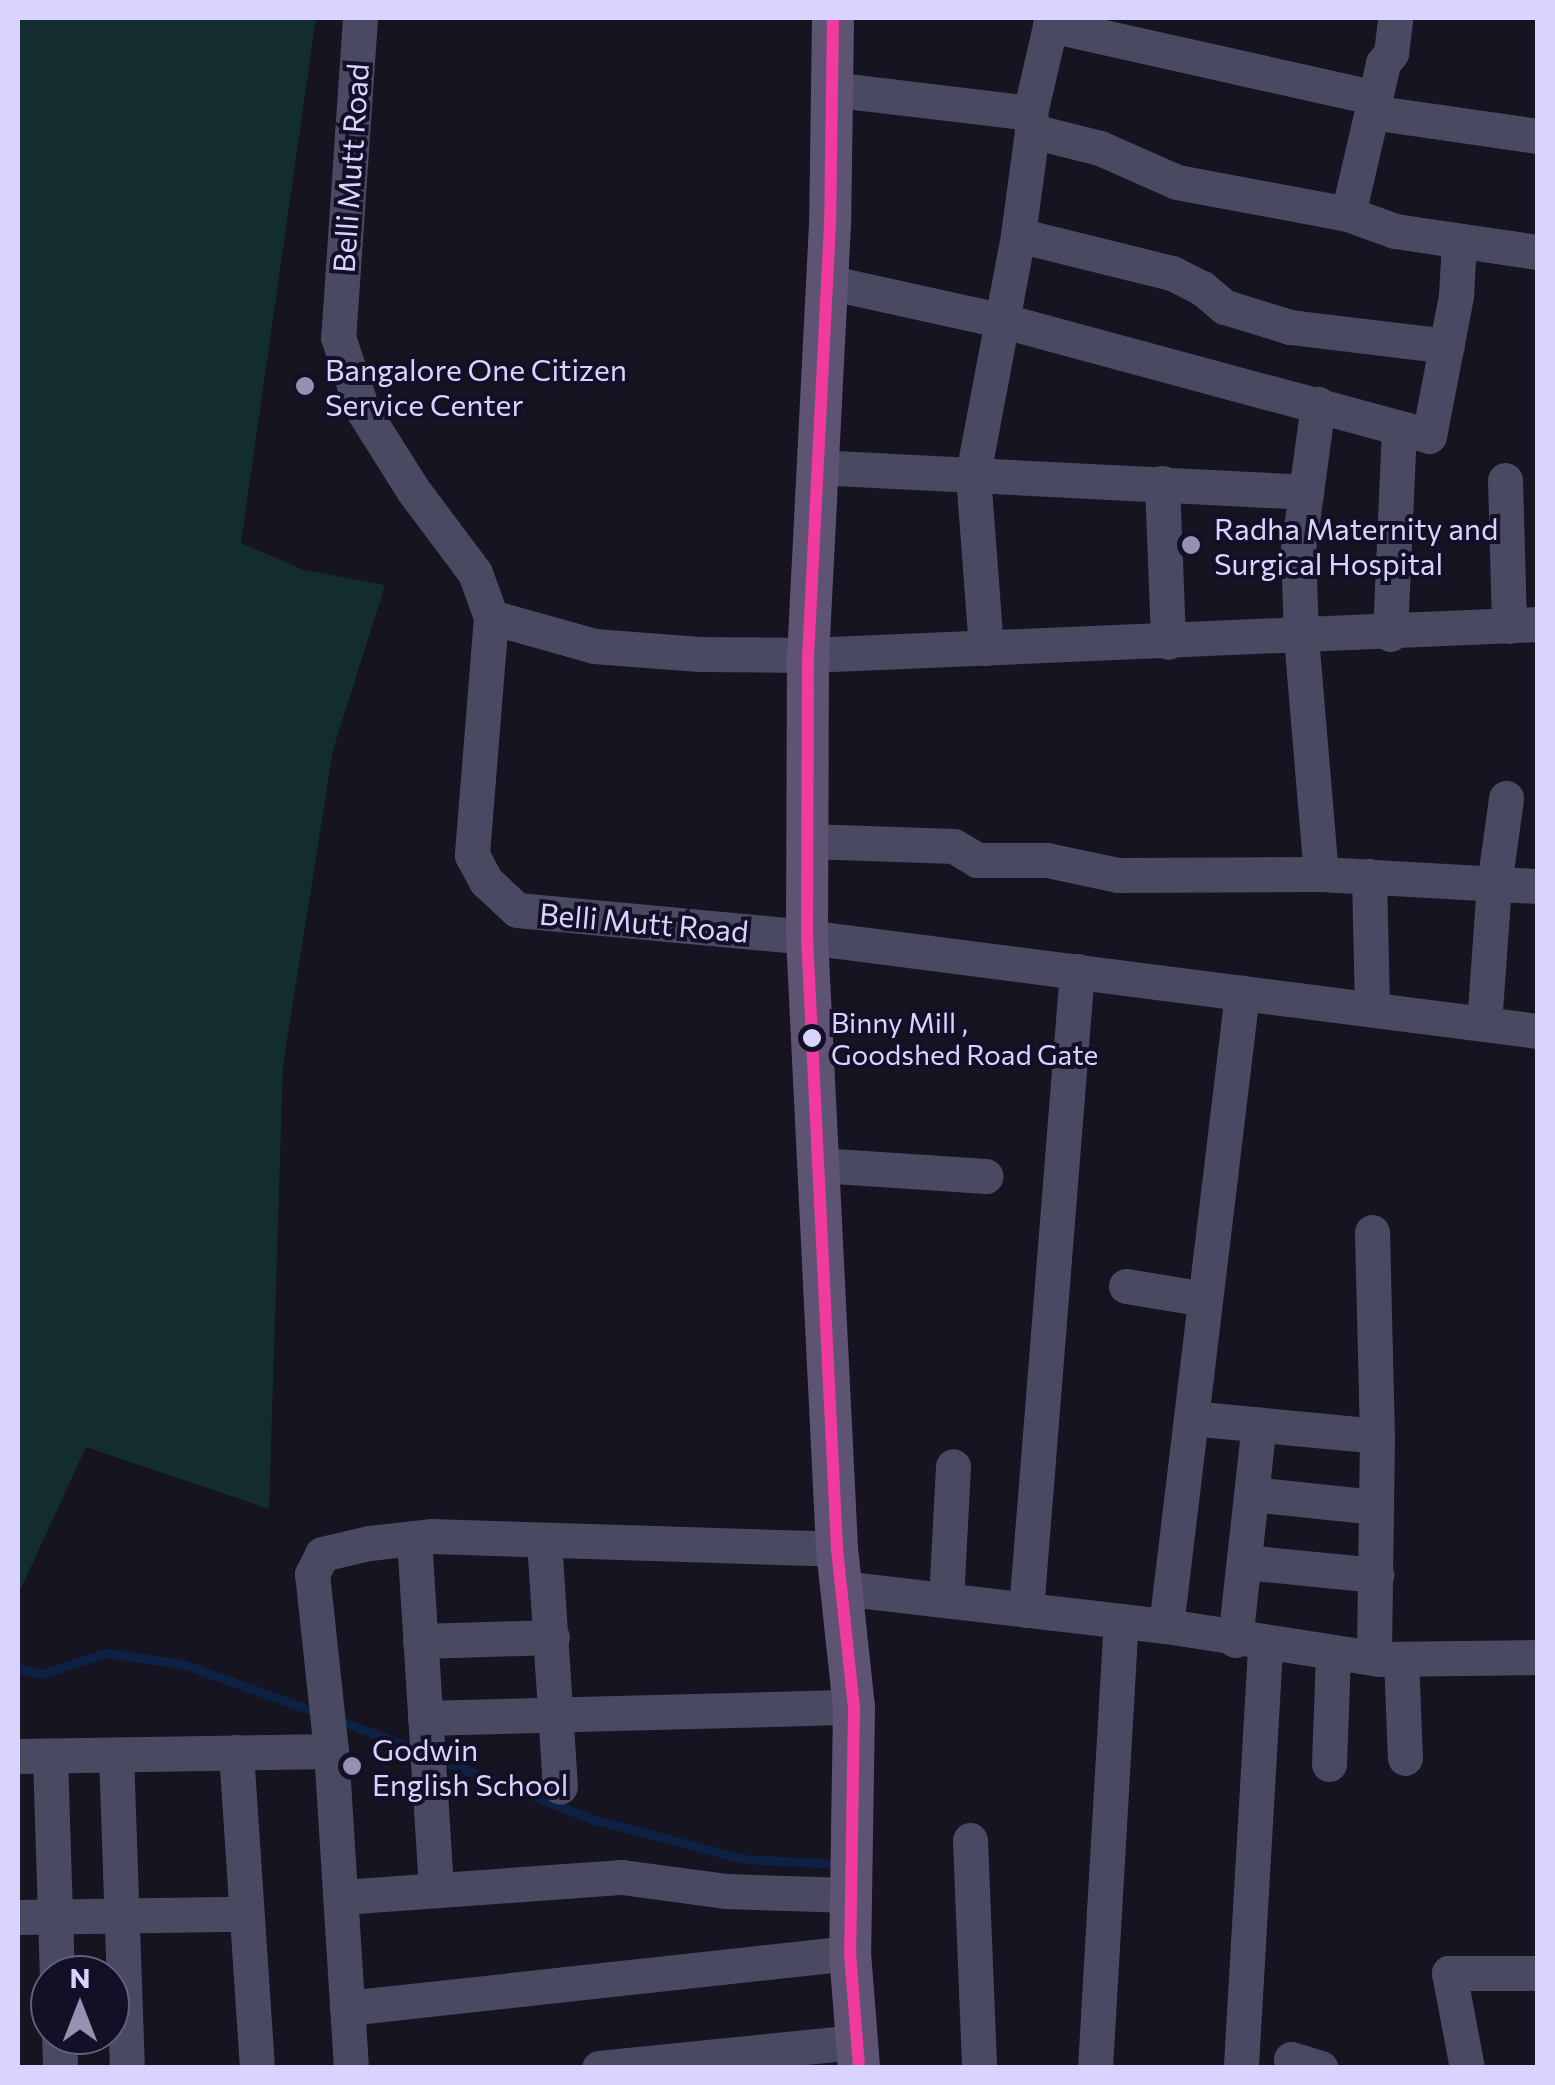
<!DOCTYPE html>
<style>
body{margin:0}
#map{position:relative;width:1555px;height:2085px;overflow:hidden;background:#161421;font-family:Commissioner,sans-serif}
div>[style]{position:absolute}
.green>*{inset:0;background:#132c2d}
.stream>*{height:9px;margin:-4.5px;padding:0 4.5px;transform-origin:4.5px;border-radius:4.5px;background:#0d2144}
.minor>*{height:35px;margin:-17.5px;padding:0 17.5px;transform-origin:17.5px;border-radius:17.5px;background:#4a4962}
.major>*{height:42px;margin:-21px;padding:0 21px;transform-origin:21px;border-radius:21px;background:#5e5373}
.bus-1>*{height:12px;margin:-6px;padding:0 6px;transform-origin:6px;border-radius:6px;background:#f13a9d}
.dots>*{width:28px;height:28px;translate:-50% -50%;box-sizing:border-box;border:5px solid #130f26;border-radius:50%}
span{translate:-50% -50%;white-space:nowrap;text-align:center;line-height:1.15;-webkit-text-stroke:8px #130f26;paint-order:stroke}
.bus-label{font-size:28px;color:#d9d4ff}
.left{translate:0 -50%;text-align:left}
.street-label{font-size:30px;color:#d9d4ff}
.poi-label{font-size:30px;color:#d9d4ff}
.frame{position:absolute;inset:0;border:20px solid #d9d4ff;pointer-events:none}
.north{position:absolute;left:30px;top:1955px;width:100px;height:100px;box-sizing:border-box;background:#130f26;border:2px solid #625e7d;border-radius:50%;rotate:0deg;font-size:28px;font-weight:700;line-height:40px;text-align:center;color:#d9d4ff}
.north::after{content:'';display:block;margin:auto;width:35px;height:45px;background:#9591b1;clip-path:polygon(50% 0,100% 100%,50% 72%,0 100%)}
</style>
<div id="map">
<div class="green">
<i style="clip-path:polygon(18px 18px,316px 18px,241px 543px,304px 570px,385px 585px,333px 750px,283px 1065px,269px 1509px,86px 1447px,18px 1595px)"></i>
</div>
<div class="stream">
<i style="left:18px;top:1668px;width:24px;rotate:15deg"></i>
<i style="left:41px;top:1674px;width:68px;rotate:-17.9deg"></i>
<i style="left:106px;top:1653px;width:78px;rotate:8.1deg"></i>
<i style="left:183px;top:1664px;width:144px;rotate:19.9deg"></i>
<i style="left:338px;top:1720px;width:85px;rotate:20.8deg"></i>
<i style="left:436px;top:1758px;width:168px;rotate:21.4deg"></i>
<i style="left:592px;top:1819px;width:156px;rotate:14.8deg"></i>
<i style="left:743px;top:1859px;width:93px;rotate:3.1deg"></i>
</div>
<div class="minor">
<i style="left:360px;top:18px;width:320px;rotate:93.9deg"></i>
<i style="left:338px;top:337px;width:76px;rotate:71.6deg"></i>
<i style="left:362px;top:409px;width:96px;rotate:57.8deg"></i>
<i style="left:413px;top:490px;width:104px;rotate:53.2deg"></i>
<i style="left:475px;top:573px;width:47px;rotate:70deg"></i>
<i style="left:491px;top:617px;width:239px;rotate:94.6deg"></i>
<i style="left:472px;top:855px;width:30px;rotate:62deg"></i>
<i style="left:486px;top:881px;width:42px;rotate:43.1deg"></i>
<i style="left:517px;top:910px;width:291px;rotate:5.3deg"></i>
<i style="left:807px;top:937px;width:737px;rotate:7.33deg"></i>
<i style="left:1050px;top:25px;width:321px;rotate:12.6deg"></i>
<i style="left:1363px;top:95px;width:29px;rotate:41deg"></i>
<i style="left:1385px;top:114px;width:155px;rotate:8.2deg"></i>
<i style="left:830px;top:89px;width:201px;rotate:6.8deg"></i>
<i style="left:1032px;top:131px;width:70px;rotate:14deg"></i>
<i style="left:1100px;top:148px;width:84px;rotate:23.8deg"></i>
<i style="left:1177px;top:182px;width:174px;rotate:10.6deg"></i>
<i style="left:1348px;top:214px;width:50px;rotate:19.9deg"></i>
<i style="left:1395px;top:231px;width:145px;rotate:8.4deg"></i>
<i style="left:1348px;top:214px;width:155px;rotate:-76.9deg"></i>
<i style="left:1383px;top:63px;width:13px;rotate:-51deg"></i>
<i style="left:1391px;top:53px;width:35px;rotate:-83deg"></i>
<i style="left:1018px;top:235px;width:159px;rotate:13.9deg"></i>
<i style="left:1172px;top:273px;width:34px;rotate:27deg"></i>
<i style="left:1202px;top:288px;width:30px;rotate:40deg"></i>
<i style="left:1225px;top:307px;width:68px;rotate:17.1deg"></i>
<i style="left:1290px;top:327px;width:158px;rotate:6.9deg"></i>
<i style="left:827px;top:282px;width:177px;rotate:12.4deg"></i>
<i style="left:1000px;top:320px;width:444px;rotate:15.1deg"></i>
<i style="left:1429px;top:436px;width:143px;rotate:-79.1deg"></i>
<i style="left:1456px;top:296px;width:53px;rotate:-86.8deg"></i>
<i style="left:815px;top:467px;width:492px;rotate:2.9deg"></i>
<i style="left:1306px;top:492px;width:59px;rotate:97.9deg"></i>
<i style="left:1298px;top:550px;width:87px;rotate:88deg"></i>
<i style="left:1301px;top:637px;width:238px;rotate:85.2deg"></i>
<i style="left:1505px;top:480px;width:146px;rotate:88.4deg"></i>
<i style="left:1162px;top:483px;width:159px;rotate:87.8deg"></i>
<i style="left:1306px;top:492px;width:89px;rotate:-82.2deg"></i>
<i style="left:491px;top:617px;width:107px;rotate:15.7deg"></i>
<i style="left:594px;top:646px;width:105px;rotate:4.4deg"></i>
<i style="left:699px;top:654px;width:109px;rotate:0.5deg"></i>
<i style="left:808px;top:655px;width:731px;rotate:-2.43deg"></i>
<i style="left:1390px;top:634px;width:206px;rotate:-87.5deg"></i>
<i style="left:986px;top:648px;width:174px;rotate:-94.3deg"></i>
<i style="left:973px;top:474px;width:243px;rotate:-79.3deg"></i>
<i style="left:1018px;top:235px;width:105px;rotate:-82.3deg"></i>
<i style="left:1032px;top:131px;width:18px;rotate:-96deg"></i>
<i style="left:1030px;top:113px;width:98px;rotate:-77deg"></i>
<i style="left:808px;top:841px;width:146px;rotate:2deg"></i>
<i style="left:954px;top:846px;width:27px;rotate:31deg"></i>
<i style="left:977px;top:860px;width:70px"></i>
<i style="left:1047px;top:860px;width:73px;rotate:11.9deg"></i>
<i style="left:1118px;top:875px;width:203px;rotate:-0.3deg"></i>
<i style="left:1321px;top:874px;width:217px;rotate:3.2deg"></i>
<i style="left:1369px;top:876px;width:133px;rotate:88.7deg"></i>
<i style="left:1484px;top:1024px;width:139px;rotate:-85.9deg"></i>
<i style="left:1494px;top:885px;width:88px;rotate:-82.1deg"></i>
<i style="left:819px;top:1165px;width:167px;rotate:3.8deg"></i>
<i style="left:1372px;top:1232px;width:204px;rotate:88.6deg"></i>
<i style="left:1377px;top:1436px;width:222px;rotate:90.8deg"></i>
<i style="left:1126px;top:1286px;width:80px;rotate:9.3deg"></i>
<i style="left:1191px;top:1418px;width:187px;rotate:5.5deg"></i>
<i style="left:1252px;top:1494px;width:125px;rotate:6deg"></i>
<i style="left:414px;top:1538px;width:353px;rotate:86.4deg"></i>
<i style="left:544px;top:1540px;width:247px;rotate:86.3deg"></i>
<i style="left:1244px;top:1562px;width:133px;rotate:5.6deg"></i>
<i style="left:841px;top:1588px;width:327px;rotate:6.7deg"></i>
<i style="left:1166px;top:1626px;width:216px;rotate:8.8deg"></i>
<i style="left:1379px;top:1659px;width:159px;rotate:-0.7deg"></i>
<i style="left:946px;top:1600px;width:134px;rotate:-87deg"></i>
<i style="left:1026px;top:1610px;width:641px;rotate:-85.44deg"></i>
<i style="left:1166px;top:1626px;width:638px;rotate:-83.15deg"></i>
<i style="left:1235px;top:1640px;width:217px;rotate:-83.7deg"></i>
<i style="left:420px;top:1641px;width:132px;rotate:-1.7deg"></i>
<i style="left:1401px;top:1659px;width:99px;rotate:87.7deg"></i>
<i style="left:425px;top:1718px;width:429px;rotate:-1.5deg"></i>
<i style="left:236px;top:1752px;width:317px;rotate:86.2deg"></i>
<i style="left:116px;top:1755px;width:313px;rotate:88deg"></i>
<i style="left:18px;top:1756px;width:313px;rotate:-0.9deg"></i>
<i style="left:50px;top:1756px;width:219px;rotate:88.2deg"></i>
<i style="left:1329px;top:1764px;width:111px;rotate:-87.9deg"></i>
<i style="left:970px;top:1840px;width:228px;rotate:87.7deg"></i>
<i style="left:342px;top:1897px;width:281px;rotate:-4.1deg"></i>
<i style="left:622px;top:1877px;width:104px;rotate:7.7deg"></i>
<i style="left:725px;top:1891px;width:126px;rotate:1.8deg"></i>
<i style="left:18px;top:1917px;width:226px;rotate:-0.8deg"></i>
<i style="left:347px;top:2008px;width:506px;rotate:-6.24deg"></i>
<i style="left:59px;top:2035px;width:33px;rotate:88deg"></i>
<i style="left:1291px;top:2059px;width:31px;rotate:17deg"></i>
<i style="left:1241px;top:2065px;width:423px;rotate:-86.7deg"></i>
<i style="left:351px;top:2068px;width:318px;rotate:-93.6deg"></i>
<i style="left:331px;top:1751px;width:178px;rotate:-96.1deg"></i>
<i style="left:312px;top:1574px;width:22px;rotate:-63deg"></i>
<i style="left:322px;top:1554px;width:48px;rotate:-13.2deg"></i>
<i style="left:369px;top:1543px;width:62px;rotate:-6.4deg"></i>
<i style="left:431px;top:1536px;width:406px;rotate:1.8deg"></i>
<i style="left:599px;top:2068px;width:259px;rotate:-5.8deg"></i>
<i style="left:1095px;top:2068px;width:448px;rotate:-86.7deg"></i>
<i style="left:1467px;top:2068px;width:97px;rotate:-100.7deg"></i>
<i style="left:1449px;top:1973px;width:89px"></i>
</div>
<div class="major">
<i style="left:833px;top:18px;width:206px;rotate:90.8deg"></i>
<i style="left:830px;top:224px;width:432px;rotate:92.9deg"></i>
<i style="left:808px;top:655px;width:282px;rotate:90.2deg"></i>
<i style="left:807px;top:937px;width:613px;rotate:87.19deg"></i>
<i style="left:837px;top:1549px;width:159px;rotate:83.9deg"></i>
<i style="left:854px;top:1707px;width:246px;rotate:90.9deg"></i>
<i style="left:850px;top:1953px;width:115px;rotate:85.5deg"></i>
</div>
<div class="bus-1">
<i style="left:833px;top:18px;width:206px;rotate:90.8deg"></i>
<i style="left:830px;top:224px;width:432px;rotate:92.9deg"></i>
<i style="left:808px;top:655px;width:282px;rotate:90.2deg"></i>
<i style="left:807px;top:937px;width:613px;rotate:87.19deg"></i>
<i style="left:837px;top:1549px;width:159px;rotate:83.9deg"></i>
<i style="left:854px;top:1707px;width:246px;rotate:90.9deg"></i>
<i style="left:850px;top:1953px;width:115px;rotate:85.5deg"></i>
</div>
<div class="dots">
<i style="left:305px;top:386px;background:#9591b1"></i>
<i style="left:1191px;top:545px;background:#9591b1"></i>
<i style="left:812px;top:1038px;background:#d9d4ff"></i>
<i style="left:352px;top:1766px;background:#9591b1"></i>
</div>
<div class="bus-label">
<span class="left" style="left:831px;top:1038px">Binny Mill ,<br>Goodshed Road Gate</span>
</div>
<div class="street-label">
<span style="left:350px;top:168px;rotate:-86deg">Belli Mutt Road</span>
<span style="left:644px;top:922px;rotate:5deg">Belli Mutt Road</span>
</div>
<div class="poi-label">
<span class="left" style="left:325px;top:386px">Bangalore One Citizen<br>Service Center</span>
<span class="left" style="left:1214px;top:545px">Radha Maternity and<br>Surgical Hospital</span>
<span class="left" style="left:372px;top:1766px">Godwin<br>English School</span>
</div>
<div class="frame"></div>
<div class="north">N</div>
</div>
